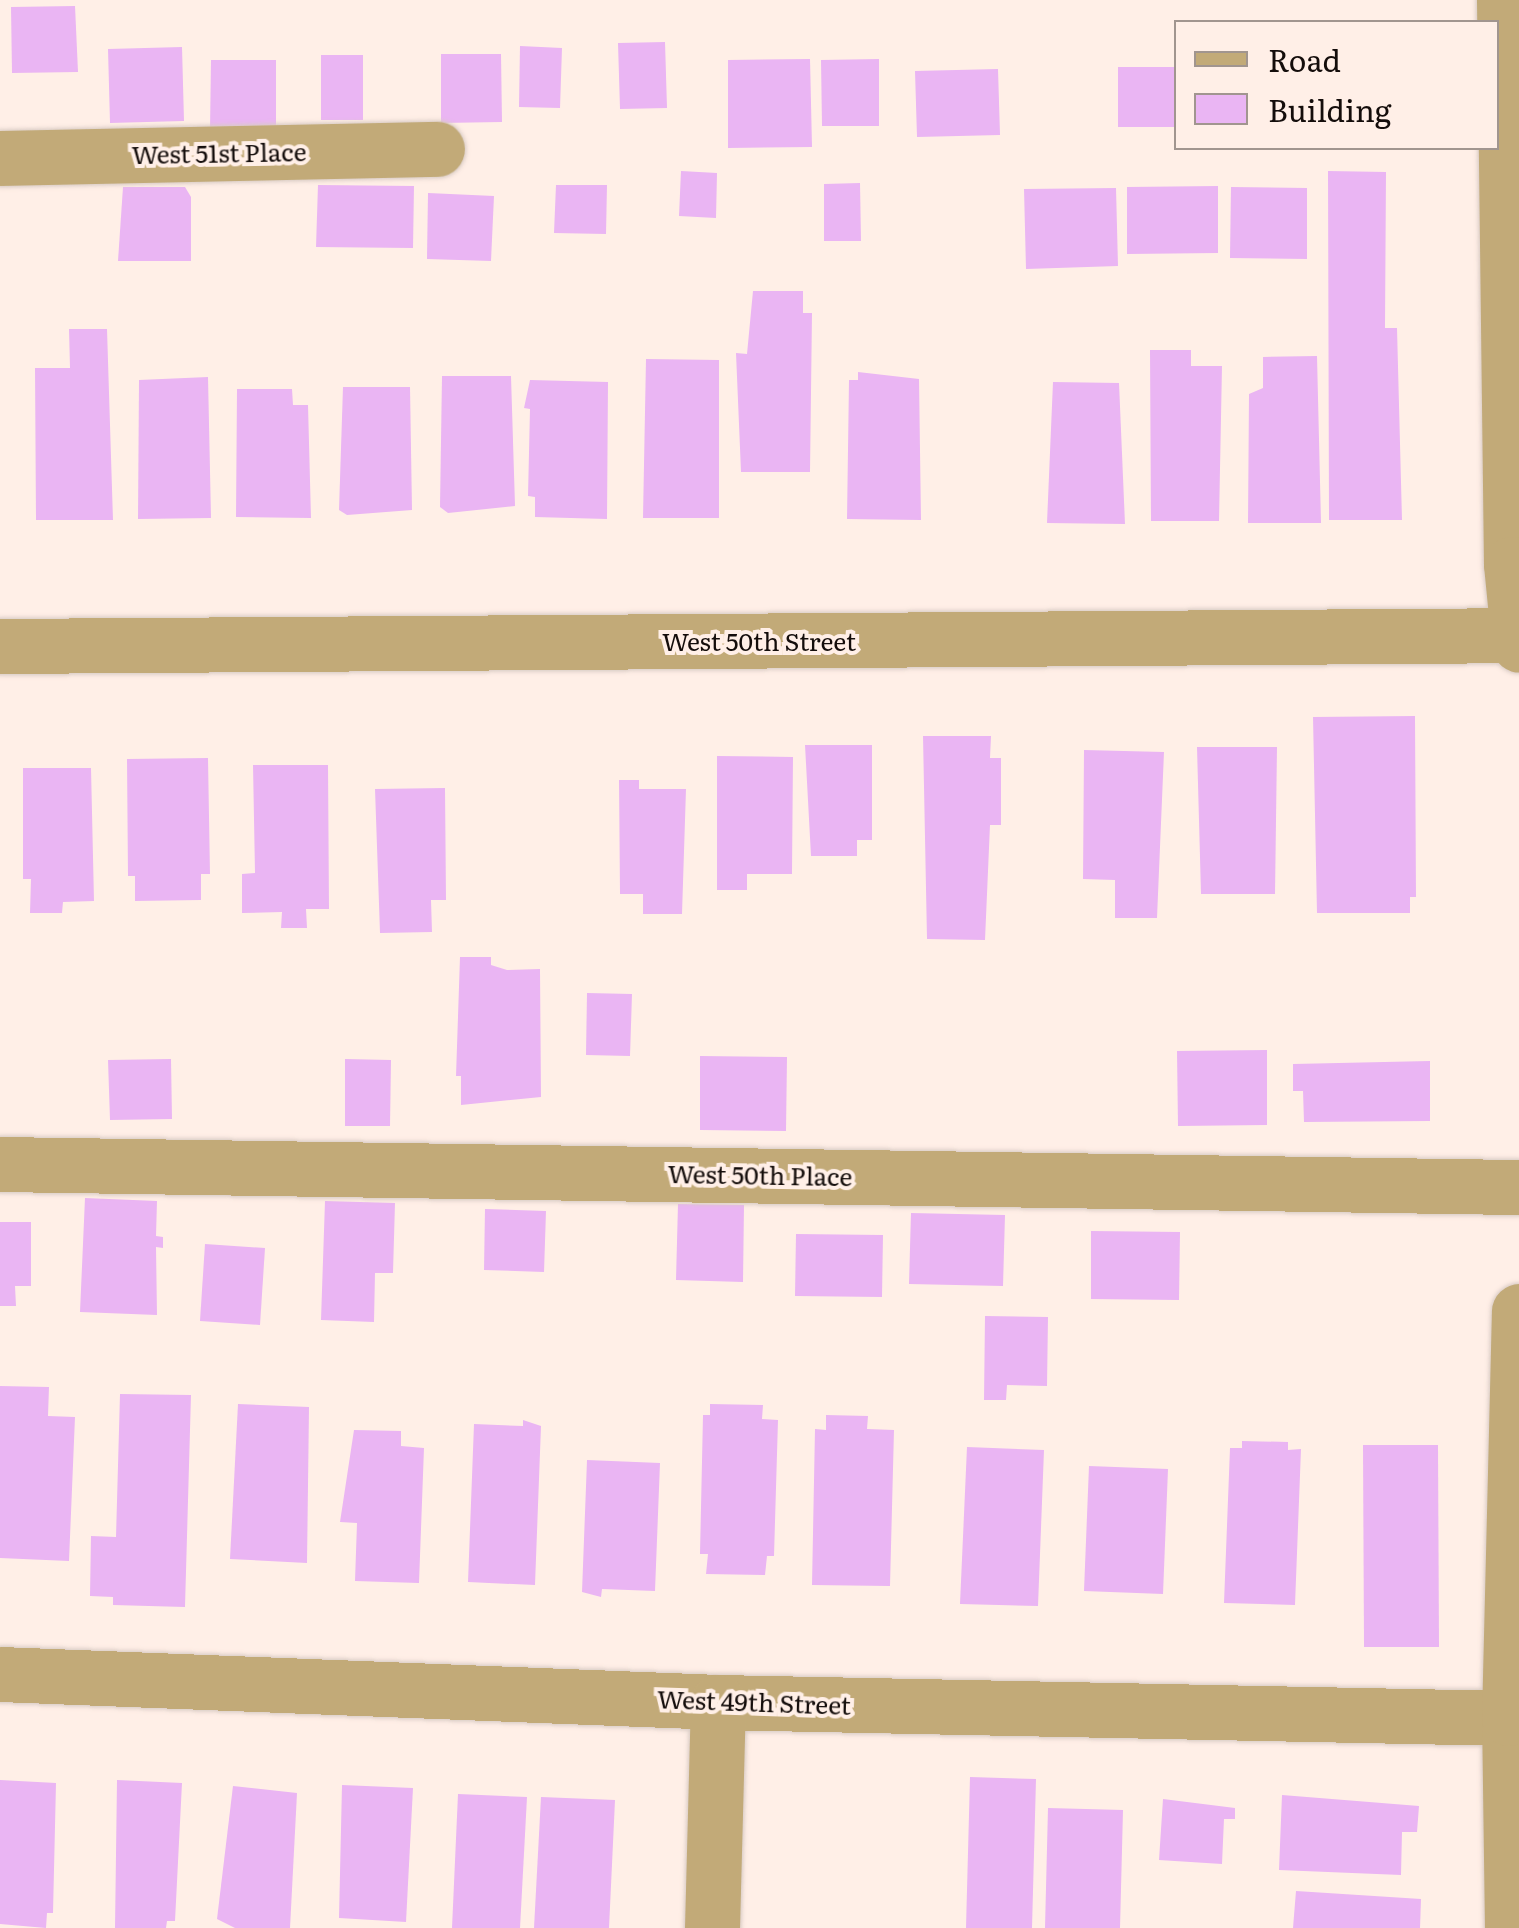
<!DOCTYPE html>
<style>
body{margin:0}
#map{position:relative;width:1519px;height:1928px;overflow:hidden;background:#ffefe7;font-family:Literata,serif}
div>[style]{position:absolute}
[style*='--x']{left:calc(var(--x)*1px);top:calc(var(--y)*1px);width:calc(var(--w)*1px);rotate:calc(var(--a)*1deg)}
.building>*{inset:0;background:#eab5f3}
.roads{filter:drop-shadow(0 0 2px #d9cbc4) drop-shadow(0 0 2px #d9cbc4)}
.minor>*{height:55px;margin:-27.5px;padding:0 27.5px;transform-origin:27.5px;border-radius:27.5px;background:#c2aa78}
span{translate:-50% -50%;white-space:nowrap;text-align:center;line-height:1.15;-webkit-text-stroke:8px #ffefe7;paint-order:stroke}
.street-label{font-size:25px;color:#140d0b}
.legend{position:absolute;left:1174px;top:20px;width:325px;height:130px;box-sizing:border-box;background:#ffefe7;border:2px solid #a1958f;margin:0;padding:12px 18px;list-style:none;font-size:30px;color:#140d0b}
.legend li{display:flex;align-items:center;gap:20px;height:50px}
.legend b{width:50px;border:2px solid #a1958f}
</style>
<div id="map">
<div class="building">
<i style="clip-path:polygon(75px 6px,78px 72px,12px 73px,11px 7px)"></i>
<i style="clip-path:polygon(665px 42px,667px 108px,620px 109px,618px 43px)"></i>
<i style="clip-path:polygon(520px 46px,562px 48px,560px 108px,519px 107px)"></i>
<i style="clip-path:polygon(182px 47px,184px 121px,110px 123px,108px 49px)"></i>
<i style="clip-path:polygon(441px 54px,501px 54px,502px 122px,441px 123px)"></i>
<i style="clip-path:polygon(321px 55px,363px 55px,363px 120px,321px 120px)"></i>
<i style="clip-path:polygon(810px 59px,812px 147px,728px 148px,728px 60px)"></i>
<i style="clip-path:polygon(879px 59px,879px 126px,822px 126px,821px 60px)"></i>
<i style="clip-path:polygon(211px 60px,276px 60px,276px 131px,210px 130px)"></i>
<i style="clip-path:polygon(1118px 67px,1176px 67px,1176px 127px,1118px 127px)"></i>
<i style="clip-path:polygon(998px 69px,1000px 135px,917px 137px,915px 71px)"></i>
<i style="clip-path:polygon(681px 171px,717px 173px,716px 218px,679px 216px)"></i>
<i style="clip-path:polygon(1328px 171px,1386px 172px,1385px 328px,1397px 328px,1402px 520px,1329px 520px)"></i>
<i style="clip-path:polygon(860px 183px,861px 241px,824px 241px,824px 184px)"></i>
<i style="clip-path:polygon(318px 185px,414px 186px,413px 248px,316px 247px)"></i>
<i style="clip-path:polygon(556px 185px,607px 185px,606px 234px,554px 233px)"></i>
<i style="clip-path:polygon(1218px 186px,1218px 253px,1127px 254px,1127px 187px)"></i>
<i style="clip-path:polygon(123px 187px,185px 187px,191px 197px,191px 261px,118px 261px)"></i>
<i style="clip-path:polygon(1231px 187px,1307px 188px,1307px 259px,1230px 258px)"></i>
<i style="clip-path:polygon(1116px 188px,1118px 266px,1026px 269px,1024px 189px)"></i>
<i style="clip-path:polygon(428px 193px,494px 196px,491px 261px,427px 259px)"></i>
<i style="clip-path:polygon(753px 291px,803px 291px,803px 313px,812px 313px,810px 472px,741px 472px,736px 353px,747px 354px)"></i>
<i style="clip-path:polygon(69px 329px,107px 329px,113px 520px,36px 520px,35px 368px,70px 368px)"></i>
<i style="clip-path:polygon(1150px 350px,1191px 350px,1191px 366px,1222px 366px,1219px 521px,1151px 521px)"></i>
<i style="clip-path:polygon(1317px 356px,1321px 523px,1248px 523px,1249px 394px,1263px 388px,1263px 357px)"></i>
<i style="clip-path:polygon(646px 359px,719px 360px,719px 518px,643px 518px)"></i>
<i style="clip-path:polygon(858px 372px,919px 379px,921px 520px,847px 519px,849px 380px,858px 380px)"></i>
<i style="clip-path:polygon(442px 376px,511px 376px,515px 506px,448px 513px,440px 507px)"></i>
<i style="clip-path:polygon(208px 377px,211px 518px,138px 519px,139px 380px)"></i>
<i style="clip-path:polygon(530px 380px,608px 382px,607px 519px,535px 517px,535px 497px,528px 496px,530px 409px,524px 408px)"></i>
<i style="clip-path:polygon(1053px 382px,1119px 383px,1125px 524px,1047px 523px)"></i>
<i style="clip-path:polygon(343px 387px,410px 387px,412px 510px,347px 515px,339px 510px)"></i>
<i style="clip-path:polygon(237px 389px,292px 389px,293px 405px,308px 405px,311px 518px,236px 517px)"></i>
<i style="clip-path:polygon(1415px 716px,1416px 897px,1410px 897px,1410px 913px,1317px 913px,1313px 717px)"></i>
<i style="clip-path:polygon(923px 736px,991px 736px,990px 758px,1001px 758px,1001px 825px,990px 825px,985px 940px,927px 939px)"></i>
<i style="clip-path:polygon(805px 745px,872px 745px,872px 840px,857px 840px,857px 856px,811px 856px)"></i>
<i style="clip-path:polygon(1197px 747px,1277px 747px,1275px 894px,1201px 894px)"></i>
<i style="clip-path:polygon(1084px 750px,1164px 752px,1157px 918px,1115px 918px,1115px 880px,1083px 879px)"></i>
<i style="clip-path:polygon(717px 756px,793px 757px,792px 874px,747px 874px,747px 890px,717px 890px)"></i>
<i style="clip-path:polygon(208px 758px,210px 874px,201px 874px,201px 900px,135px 901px,135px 876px,128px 876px,127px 759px)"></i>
<i style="clip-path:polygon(253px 765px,328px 765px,329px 909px,306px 909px,307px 928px,281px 928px,282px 912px,242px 913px,242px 874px,255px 873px)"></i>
<i style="clip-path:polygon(23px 768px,91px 768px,94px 901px,63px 902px,62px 913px,30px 913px,31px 879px,23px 879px)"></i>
<i style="clip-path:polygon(619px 780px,639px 780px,639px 789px,686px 789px,682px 914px,643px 914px,643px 894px,620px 894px)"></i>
<i style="clip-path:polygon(445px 788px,446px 900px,431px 900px,432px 932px,380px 933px,375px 789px)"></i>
<i style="clip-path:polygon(460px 957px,491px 957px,491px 965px,507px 970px,540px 969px,541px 1097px,461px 1105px,461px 1076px,456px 1076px)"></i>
<i style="clip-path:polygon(587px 993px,632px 994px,630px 1056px,586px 1055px)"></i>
<i style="clip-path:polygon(1267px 1050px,1267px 1125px,1178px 1126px,1177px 1051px)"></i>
<i style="clip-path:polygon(700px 1056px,787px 1057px,786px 1131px,700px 1130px)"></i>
<i style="clip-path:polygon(171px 1059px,172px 1119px,110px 1120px,108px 1060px)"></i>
<i style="clip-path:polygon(345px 1059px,391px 1060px,390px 1126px,345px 1126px)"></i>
<i style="clip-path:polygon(1430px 1061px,1430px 1121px,1304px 1122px,1303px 1091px,1293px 1091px,1293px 1064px)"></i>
<i style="clip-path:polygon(85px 1198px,157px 1201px,156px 1236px,163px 1237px,163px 1248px,156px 1247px,157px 1315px,80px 1312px)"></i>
<i style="clip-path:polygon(325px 1201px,395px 1203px,393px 1273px,375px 1273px,374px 1322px,321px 1320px)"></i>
<i style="clip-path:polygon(678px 1204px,744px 1205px,743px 1282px,676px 1280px)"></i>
<i style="clip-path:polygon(485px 1209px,546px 1211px,544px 1272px,484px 1270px)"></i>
<i style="clip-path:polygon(911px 1213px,1005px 1215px,1003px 1286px,909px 1284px)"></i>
<i style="clip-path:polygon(0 1222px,31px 1222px,31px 1286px,15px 1286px,16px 1306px,0 1306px)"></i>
<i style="clip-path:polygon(1091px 1231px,1180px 1232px,1179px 1300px,1091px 1299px)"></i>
<i style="clip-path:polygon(796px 1234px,883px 1235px,882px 1297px,795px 1296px)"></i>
<i style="clip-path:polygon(205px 1244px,265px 1248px,260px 1325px,200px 1321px)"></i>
<i style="clip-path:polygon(985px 1316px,1048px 1317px,1047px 1386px,1007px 1385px,1006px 1400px,984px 1400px)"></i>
<i style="clip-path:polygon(0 1386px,49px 1387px,48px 1416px,75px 1417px,69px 1561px,0 1558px)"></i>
<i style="clip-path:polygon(120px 1394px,191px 1395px,185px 1607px,113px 1605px,113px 1597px,90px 1596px,91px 1536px,116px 1537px)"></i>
<i style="clip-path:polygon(238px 1404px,309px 1407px,307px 1563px,230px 1559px)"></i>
<i style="clip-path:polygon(710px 1404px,763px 1405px,762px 1419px,778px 1420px,774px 1556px,767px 1556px,765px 1575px,706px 1574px,708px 1554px,700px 1554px,703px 1415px,710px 1415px)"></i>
<i style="clip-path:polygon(826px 1415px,868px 1416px,867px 1429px,894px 1430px,890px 1586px,812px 1585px,815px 1429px,826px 1430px)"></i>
<i style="clip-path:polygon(523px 1420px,541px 1426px,535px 1585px,468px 1582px,474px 1424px,523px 1426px)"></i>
<i style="clip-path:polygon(354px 1430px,401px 1431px,401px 1446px,424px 1448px,419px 1583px,355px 1581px,357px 1523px,340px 1522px)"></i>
<i style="clip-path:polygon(1242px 1441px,1288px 1442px,1288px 1450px,1301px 1449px,1295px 1605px,1224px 1603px,1230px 1448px,1242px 1448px)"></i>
<i style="clip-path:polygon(1363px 1445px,1438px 1445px,1439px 1647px,1364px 1647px)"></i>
<i style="clip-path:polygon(967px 1447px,1044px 1450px,1038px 1606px,960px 1604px)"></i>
<i style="clip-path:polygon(587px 1460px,660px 1463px,655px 1591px,602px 1589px,601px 1597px,582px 1592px)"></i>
<i style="clip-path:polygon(1089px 1466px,1168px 1469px,1163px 1594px,1084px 1591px)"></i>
<i style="clip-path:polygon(970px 1777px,1036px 1779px,1032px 1928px,966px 1928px)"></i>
<i style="clip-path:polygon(0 1780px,56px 1783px,53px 1913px,47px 1913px,46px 1928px,0 1924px)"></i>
<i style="clip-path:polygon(117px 1780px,182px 1783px,175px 1921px,167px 1921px,166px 1928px,115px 1928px)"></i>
<i style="clip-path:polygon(342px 1785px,413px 1788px,406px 1922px,339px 1918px)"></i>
<i style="clip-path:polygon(233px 1786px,297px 1793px,290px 1928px,235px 1928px,217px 1919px)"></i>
<i style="clip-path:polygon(458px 1794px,527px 1797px,520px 1928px,452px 1928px)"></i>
<i style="clip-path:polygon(1282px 1795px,1419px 1806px,1417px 1832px,1402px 1832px,1401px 1875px,1279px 1870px)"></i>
<i style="clip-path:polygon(541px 1797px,615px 1800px,609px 1928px,534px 1928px)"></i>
<i style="clip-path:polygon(1163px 1799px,1235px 1808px,1235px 1819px,1224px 1819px,1222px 1864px,1159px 1860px)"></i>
<i style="clip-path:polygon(1048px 1808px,1123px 1810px,1120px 1928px,1045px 1928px)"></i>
<i style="clip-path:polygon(1296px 1891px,1421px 1899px,1420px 1928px,1293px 1928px)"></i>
</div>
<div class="roads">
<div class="minor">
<i style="--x:1504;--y:0;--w:564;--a:89.29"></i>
<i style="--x:1511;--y:564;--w:81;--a:84.4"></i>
<i style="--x:0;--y:158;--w:437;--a:-1.2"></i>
<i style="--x:0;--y:646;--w:1519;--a:-0.41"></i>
<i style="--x:0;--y:1164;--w:1519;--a:0.87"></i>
<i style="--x:0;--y:1674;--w:719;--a:2.23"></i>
<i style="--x:718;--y:1702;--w:791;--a:1.16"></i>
<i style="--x:712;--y:1928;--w:226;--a:-88.5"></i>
<i style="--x:1512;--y:1928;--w:210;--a:-90.8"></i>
<i style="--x:1509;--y:1718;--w:407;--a:-88.6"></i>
</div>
</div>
<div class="street-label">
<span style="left:219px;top:153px;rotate:-1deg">West 51st Place</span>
<span style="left:759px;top:641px">West 50th Street</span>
<span style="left:760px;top:1175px;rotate:1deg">West 50th Place</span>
<span style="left:754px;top:1702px;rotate:2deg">West 49th Street</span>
</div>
<ul class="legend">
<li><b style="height:12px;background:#c2aa78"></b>Road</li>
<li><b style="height:28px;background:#eab5f3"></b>Building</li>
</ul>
</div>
